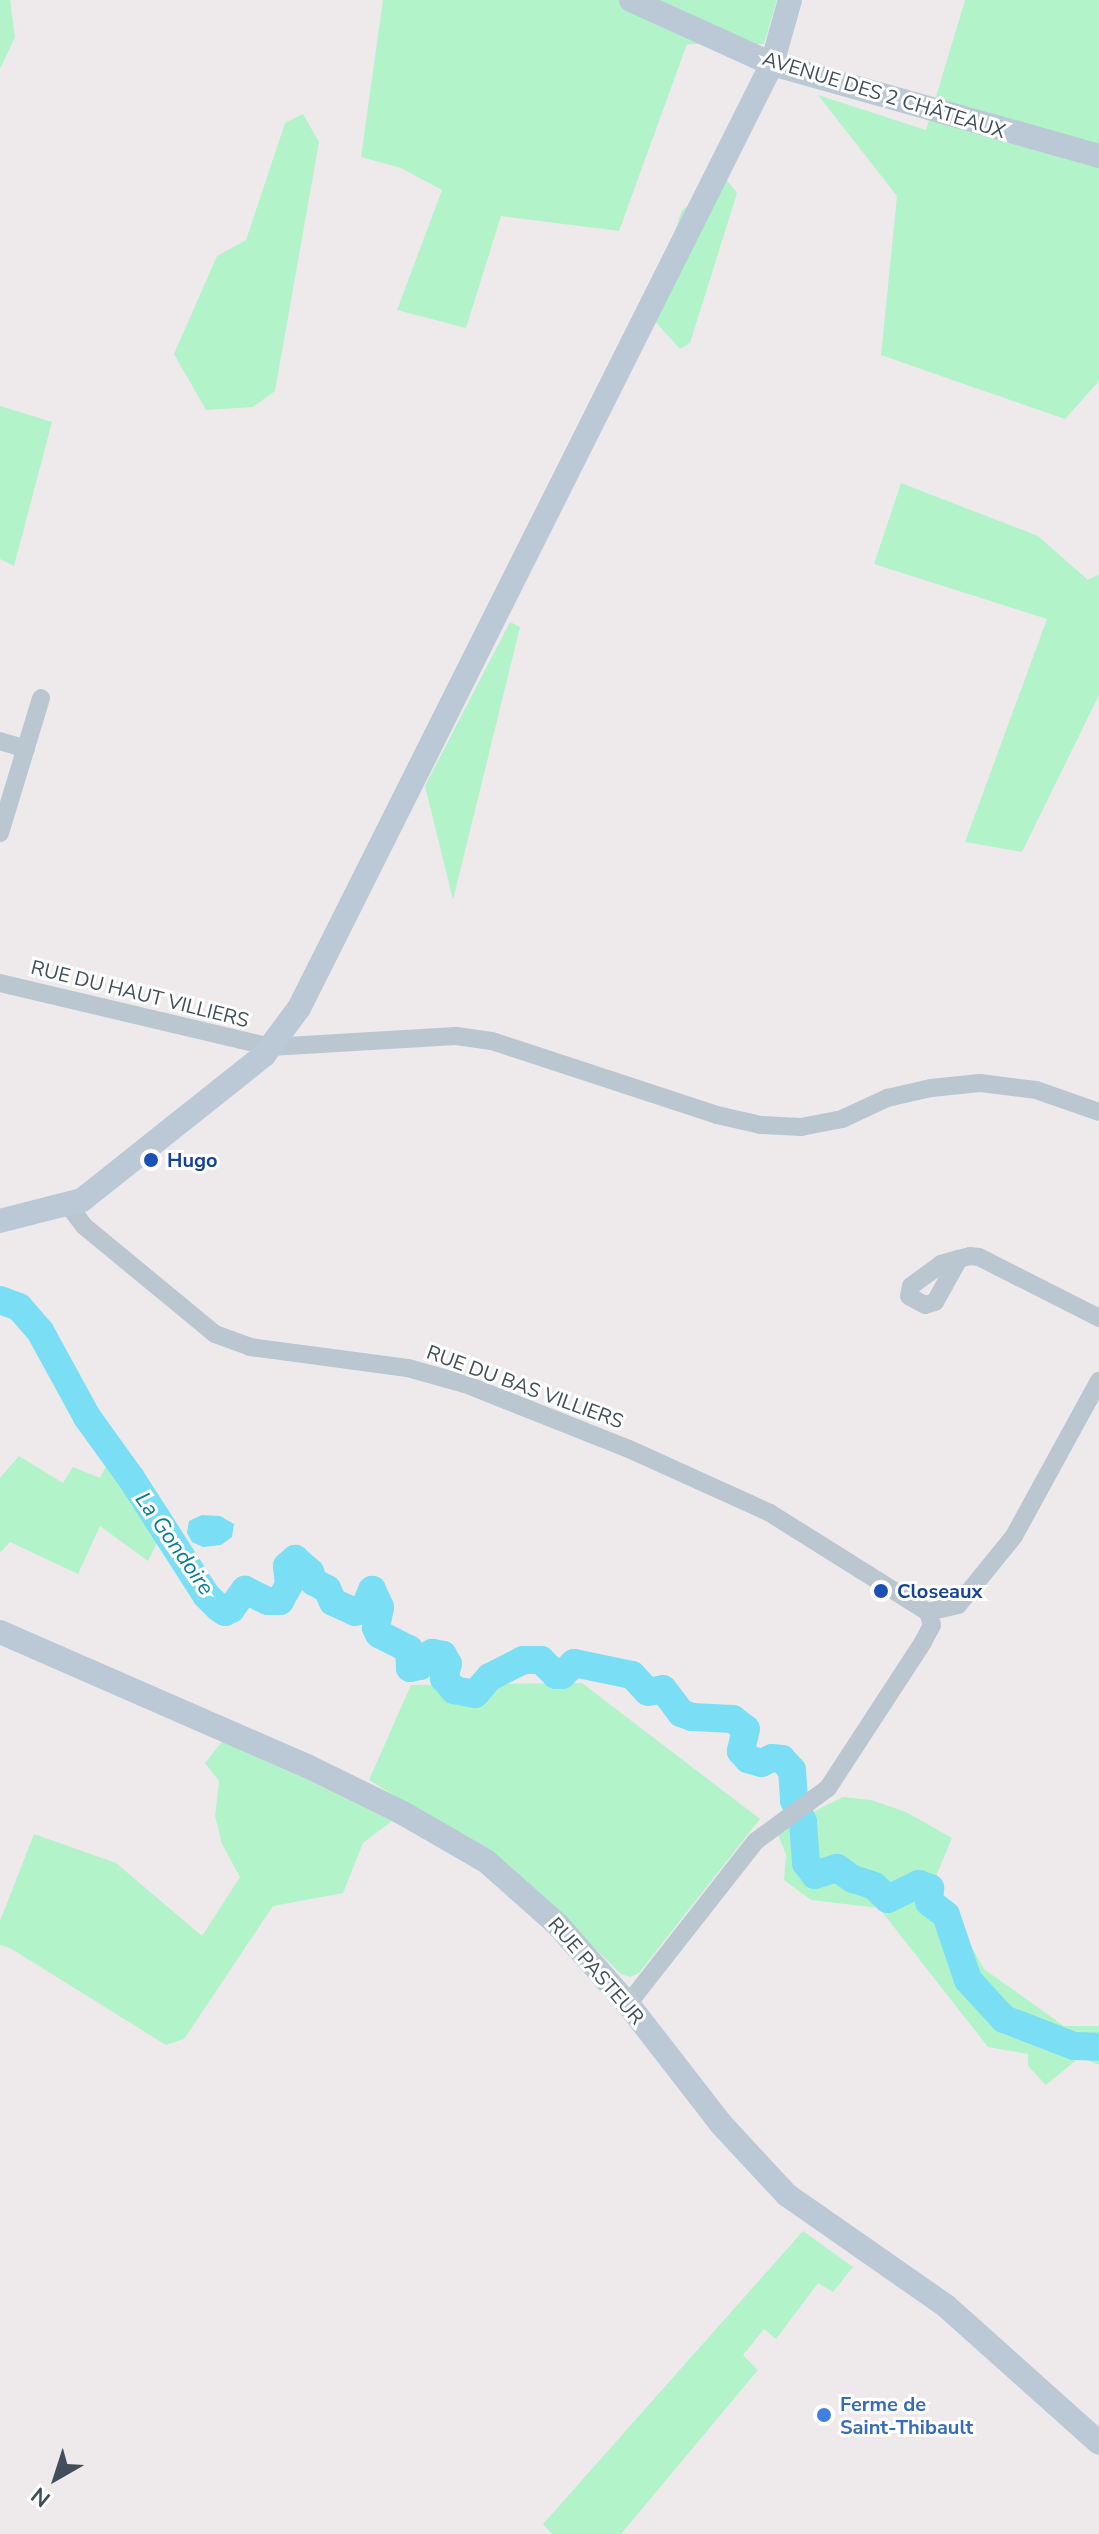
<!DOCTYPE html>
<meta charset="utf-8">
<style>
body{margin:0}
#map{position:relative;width:1099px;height:2534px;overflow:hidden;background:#eeeaeb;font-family:"Nunito Sans",sans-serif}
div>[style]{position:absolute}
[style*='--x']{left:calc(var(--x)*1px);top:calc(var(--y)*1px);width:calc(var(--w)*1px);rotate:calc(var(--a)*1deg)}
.green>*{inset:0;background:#b2f3c9}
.water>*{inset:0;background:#7adff5}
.river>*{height:28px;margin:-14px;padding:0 14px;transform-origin:14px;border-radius:14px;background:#7adff5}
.street>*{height:18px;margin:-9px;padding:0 9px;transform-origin:9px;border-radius:9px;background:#bac6d0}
.secondary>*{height:24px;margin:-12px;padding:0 12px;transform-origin:12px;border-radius:12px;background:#bbc9d7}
.dots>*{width:22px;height:22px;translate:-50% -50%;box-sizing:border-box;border:4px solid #fff;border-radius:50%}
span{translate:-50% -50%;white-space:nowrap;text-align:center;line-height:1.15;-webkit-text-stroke:6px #fff;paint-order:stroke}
.street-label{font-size:20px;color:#424f5a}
.transit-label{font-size:20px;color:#164399;font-weight:700}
.left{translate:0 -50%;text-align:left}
.shop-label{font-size:20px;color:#366cbe;font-weight:700}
.water-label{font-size:22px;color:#037c97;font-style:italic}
.north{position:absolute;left:16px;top:2438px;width:80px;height:80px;-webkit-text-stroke:6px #fff;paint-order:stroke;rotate:219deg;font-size:22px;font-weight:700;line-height:32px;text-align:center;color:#424f5a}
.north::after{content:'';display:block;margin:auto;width:28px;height:36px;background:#424f5a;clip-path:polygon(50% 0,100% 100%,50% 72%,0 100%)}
</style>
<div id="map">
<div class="green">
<i style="clip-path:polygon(0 0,10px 0,15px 37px,0 69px)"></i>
<i style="clip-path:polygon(383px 0,777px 0,764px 44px,687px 44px,619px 231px,501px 216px,466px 328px,397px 310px,442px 190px,401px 168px,361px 157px)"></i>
<i style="clip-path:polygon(965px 0,1099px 0,1099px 381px,1065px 419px,881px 355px,897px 196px,818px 95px,926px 130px)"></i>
<i style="clip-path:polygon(303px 114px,319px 142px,275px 391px,253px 407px,206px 410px,174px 354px,217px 256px,246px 240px,285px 123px)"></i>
<i style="clip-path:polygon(725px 178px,737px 193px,690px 343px,680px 349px,651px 317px,657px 285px,682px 210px)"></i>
<i style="clip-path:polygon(0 406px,52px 422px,14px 566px,0 559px)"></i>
<i style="clip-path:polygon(901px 483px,1038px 536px,1088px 580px,1099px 574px,1099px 695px,1022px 852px,965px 842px,1047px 619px,874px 564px)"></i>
<i style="clip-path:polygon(510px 622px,520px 627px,453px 900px,425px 786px)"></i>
<i style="clip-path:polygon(19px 1456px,63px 1483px,73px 1467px,100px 1478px,111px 1456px,161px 1534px,148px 1561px,100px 1526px,78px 1574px,10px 1542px,0 1553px,0 1478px)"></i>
<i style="clip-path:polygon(582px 1683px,760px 1819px,639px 1973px,630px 1977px,621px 1974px,511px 1867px,369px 1780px,411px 1685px)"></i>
<i style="clip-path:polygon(224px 1739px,392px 1821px,363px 1843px,343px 1893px,273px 1906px,184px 2039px,166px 2045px,10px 1948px,0 1945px,0 1921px,34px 1834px,116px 1863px,202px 1936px,240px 1877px,222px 1844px,215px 1816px,219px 1781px,205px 1763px)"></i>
<i style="clip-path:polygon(843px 1797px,871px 1800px,906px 1812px,952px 1838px,934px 1881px,984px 1969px,1064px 2026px,1099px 2026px,1099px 2065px,1080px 2057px,1046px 2085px,1028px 2066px,1028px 2054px,988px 2047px,879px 1908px,811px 1900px,784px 1880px,786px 1854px,776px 1830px)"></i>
<i style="clip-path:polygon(803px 2231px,853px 2267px,833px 2292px,818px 2283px,776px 2339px,764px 2329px,743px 2355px,758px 2370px,621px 2534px,552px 2534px,543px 2524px)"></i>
</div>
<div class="water">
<i style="clip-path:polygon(202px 1515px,220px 1516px,234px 1524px,232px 1537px,221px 1545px,203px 1547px,192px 1542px,187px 1533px,189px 1521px)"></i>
</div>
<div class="river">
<i style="--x:0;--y:1300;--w:20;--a:20"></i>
<i style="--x:19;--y:1307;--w:32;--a:49"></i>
<i style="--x:40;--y:1331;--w:98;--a:61.3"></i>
<i style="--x:87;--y:1417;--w:75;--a:54.2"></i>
<i style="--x:131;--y:1478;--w:139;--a:57.3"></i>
<i style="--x:206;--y:1595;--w:18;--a:45"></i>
<i style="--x:219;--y:1608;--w:7;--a:34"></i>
<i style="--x:225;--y:1612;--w:7;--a:-27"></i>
<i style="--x:231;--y:1609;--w:24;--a:-54"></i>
<i style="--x:245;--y:1590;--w:25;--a:26"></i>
<i style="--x:268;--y:1601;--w:12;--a:0"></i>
<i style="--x:280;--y:1601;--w:18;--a:-61"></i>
<i style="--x:289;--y:1585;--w:19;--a:-96"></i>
<i style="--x:287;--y:1566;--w:11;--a:-41"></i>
<i style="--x:295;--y:1559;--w:20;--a:41"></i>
<i style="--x:310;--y:1572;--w:11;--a:68"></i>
<i style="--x:314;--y:1582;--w:15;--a:28"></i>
<i style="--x:327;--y:1589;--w:14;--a:65"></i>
<i style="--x:333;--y:1602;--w:24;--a:24"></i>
<i style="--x:355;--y:1612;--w:9;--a:-18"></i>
<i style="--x:364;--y:1609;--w:21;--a:-67"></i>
<i style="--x:372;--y:1590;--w:19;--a:65"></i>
<i style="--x:380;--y:1607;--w:21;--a:101"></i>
<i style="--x:376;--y:1628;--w:7;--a:63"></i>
<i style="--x:379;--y:1634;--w:34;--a:27"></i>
<i style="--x:409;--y:1649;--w:19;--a:87"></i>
<i style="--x:410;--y:1668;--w:10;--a:-11"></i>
<i style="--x:420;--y:1666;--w:18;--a:-47"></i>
<i style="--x:432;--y:1653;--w:11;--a:10"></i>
<i style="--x:443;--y:1655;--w:10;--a:61"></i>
<i style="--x:448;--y:1664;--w:15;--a:106"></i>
<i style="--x:444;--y:1678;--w:16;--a:50"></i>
<i style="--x:454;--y:1690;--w:21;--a:11"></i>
<i style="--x:475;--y:1694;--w:23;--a:-49"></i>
<i style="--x:490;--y:1677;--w:37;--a:-27"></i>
<i style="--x:523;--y:1660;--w:18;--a:0"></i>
<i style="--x:541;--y:1660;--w:21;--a:45"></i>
<i style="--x:556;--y:1675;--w:6;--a:0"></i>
<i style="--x:562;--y:1675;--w:17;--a:-45"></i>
<i style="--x:574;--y:1663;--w:59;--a:11.7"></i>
<i style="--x:632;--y:1675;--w:23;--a:47"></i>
<i style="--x:648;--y:1692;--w:15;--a:-11"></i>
<i style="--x:663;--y:1689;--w:30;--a:53"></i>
<i style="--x:681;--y:1713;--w:12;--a:20"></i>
<i style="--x:692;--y:1717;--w:41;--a:2.8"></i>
<i style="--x:733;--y:1719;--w:16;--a:38"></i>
<i style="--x:746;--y:1729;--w:23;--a:103"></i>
<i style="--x:741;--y:1751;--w:11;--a:49"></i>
<i style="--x:748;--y:1759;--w:14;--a:17"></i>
<i style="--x:761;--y:1763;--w:12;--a:-24"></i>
<i style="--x:772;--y:1758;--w:10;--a:6"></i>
<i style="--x:782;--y:1759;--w:15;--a:48"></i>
<i style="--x:792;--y:1770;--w:30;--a:86"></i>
<i style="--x:794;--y:1800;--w:24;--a:68"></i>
<i style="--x:803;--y:1822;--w:41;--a:85.8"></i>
<i style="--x:806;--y:1863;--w:15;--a:53"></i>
<i style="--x:815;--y:1875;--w:23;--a:-18"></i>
<i style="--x:837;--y:1868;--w:19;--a:35"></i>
<i style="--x:853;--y:1879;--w:22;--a:18"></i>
<i style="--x:874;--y:1886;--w:19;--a:43"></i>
<i style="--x:888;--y:1899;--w:34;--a:-26"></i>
<i style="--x:919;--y:1884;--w:12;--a:20"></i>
<i style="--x:930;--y:1888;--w:14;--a:94"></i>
<i style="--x:929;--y:1902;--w:21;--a:37"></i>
<i style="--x:946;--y:1915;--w:69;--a:71.3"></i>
<i style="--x:968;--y:1980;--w:53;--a:47.3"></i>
<i style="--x:1004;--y:2019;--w:75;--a:21.1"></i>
<i style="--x:1074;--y:2046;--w:25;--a:2"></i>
</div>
<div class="street">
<i style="--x:0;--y:741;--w:27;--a:17"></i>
<i style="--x:0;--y:833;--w:141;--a:-73.1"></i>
<i style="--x:0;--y:983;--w:277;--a:13.3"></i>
<i style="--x:270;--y:1047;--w:186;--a:-3.4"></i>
<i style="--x:456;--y:1036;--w:36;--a:8"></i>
<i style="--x:492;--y:1041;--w:237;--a:18.2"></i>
<i style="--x:717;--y:1115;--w:45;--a:12.8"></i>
<i style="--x:761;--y:1125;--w:40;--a:2.9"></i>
<i style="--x:801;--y:1127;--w:42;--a:-11"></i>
<i style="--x:842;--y:1119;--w:50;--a:-25"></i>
<i style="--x:887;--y:1098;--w:45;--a:-12.8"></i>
<i style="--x:931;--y:1088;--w:49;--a:-5.8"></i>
<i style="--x:980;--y:1083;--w:56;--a:7.1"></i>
<i style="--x:1036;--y:1090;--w:67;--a:19.2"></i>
<i style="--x:69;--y:1206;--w:25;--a:53"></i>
<i style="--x:84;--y:1226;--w:170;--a:39.5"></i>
<i style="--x:215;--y:1334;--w:37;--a:20"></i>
<i style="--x:250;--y:1347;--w:159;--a:7.6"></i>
<i style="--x:408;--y:1368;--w:59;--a:15.7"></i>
<i style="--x:465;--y:1384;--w:176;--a:21.6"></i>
<i style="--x:629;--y:1449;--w:155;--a:24.4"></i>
<i style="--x:770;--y:1513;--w:186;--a:32.1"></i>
<i style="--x:959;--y:1259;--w:49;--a:119.2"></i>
<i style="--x:935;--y:1302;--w:10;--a:163"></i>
<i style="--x:925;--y:1305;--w:18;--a:-151"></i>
<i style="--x:909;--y:1296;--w:10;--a:-79"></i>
<i style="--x:911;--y:1286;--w:37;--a:-36"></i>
<i style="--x:941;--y:1264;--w:19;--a:-16"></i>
<i style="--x:959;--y:1259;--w:11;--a:-15"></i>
<i style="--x:970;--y:1256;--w:9;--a:6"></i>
<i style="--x:979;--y:1257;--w:135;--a:26.9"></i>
<i style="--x:928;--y:1612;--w:31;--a:-13"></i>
<i style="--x:958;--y:1605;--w:89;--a:-50.9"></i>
<i style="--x:1014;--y:1536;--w:177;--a:-61.3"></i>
<i style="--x:628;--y:2004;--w:207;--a:-51.9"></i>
<i style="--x:756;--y:1841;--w:89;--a:-36.4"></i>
<i style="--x:828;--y:1788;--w:174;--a:-56.9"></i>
<i style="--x:923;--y:1642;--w:19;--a:-62"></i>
<i style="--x:932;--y:1625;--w:14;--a:-107"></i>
</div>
<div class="secondary">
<i style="--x:631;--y:0;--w:155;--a:24.4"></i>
<i style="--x:772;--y:64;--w:340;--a:15.7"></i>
<i style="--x:0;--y:1221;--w:85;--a:-14.4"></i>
<i style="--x:82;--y:1200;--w:233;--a:-38.5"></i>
<i style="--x:264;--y:1055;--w:59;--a:-53.3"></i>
<i style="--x:299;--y:1008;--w:1056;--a:-63.39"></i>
<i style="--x:772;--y:64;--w:66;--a:-74.3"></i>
<i style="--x:0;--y:1632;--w:335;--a:23.6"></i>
<i style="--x:307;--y:1766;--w:105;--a:26.1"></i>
<i style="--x:401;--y:1812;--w:98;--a:30"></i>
<i style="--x:486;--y:1861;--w:96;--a:41.6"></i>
<i style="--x:558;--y:1925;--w:106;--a:48.5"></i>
<i style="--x:628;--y:2004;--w:152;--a:52.2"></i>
<i style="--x:721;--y:2124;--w:97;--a:47.1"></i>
<i style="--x:787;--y:2195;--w:194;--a:34.9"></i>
<i style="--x:946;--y:2306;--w:205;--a:41.8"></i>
</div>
<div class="dots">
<i style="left:151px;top:1160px;background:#1a4fb4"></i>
<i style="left:881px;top:1591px;background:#1a4fb4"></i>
<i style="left:824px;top:2415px;background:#3f7fe0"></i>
</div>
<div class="street-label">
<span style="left:884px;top:95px;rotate:17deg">AVENUE DES 2 CHÂTEAUX</span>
<span style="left:140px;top:994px;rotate:14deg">RUE DU HAUT VILLIERS</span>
<span style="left:525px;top:1387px;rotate:20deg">RUE DU BAS VILLIERS</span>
<span style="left:596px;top:1971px;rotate:49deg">RUE PASTEUR</span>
</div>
<div class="transit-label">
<span class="left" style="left:167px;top:1160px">Hugo</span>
<span class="left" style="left:897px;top:1591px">Closeaux</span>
</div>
<div class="shop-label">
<span class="left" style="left:840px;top:2416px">Ferme de<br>Saint-Thibault</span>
</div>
<div class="water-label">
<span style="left:174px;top:1544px;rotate:55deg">La Gondoire</span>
</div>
<div class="north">N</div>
</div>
